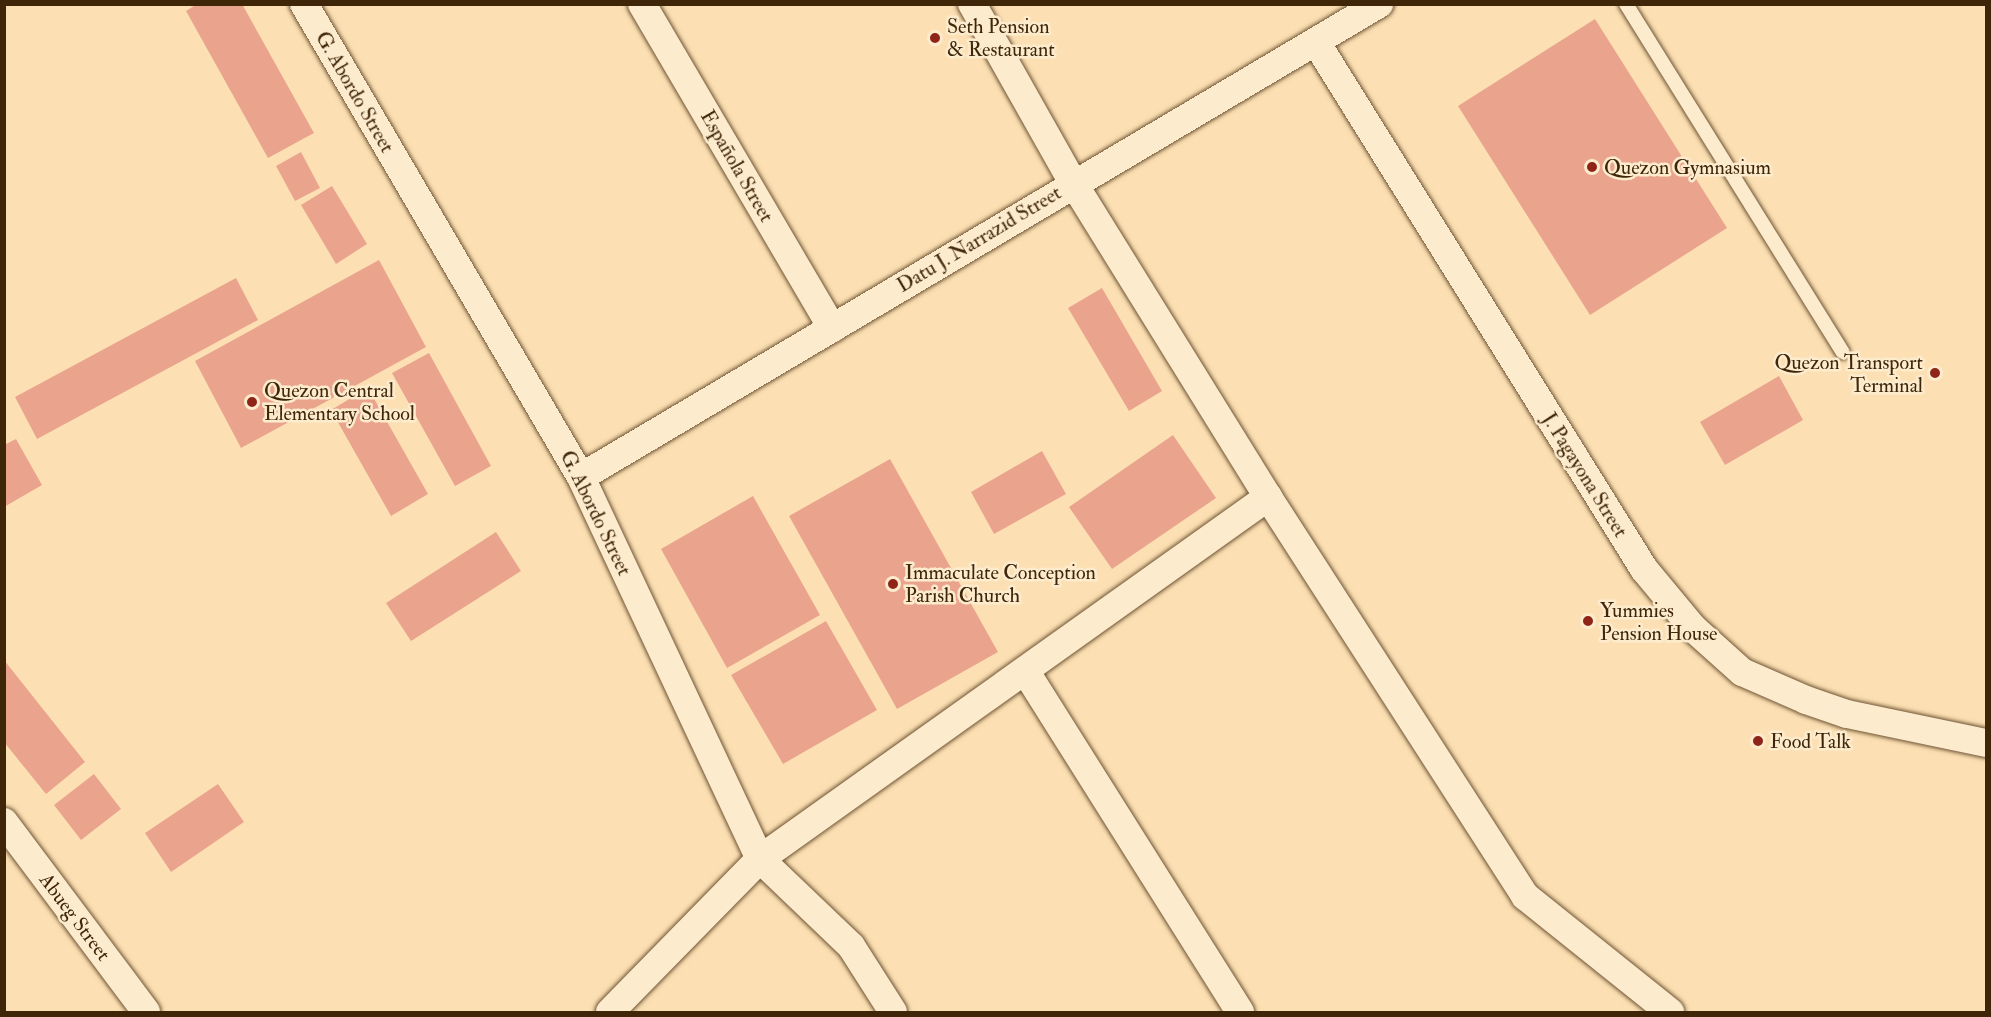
<!DOCTYPE html>
<meta charset="utf-8">
<style>
body{margin:0}
#map{position:relative;width:1991px;height:1017px;overflow:hidden;background:#fce0b3;font-family:"IM FELL Double Pica",serif}
div>[style]{position:absolute}
[style*='--x']{left:calc(var(--x)*1px);top:calc(var(--y)*1px);width:calc(var(--w)*1px);rotate:calc(var(--a)*1deg)}
.building>*{inset:0;background:#eaa48d}
.roads{filter:drop-shadow(0 0 2px #6f5434) drop-shadow(0 0 2px #6f5434)}
.service>*{height:14px;margin:-7px;padding:0 7px;transform-origin:7px;border-radius:7px;background:#fdebce}
.minor>*{height:28px;margin:-14px;padding:0 14px;transform-origin:14px;border-radius:14px;background:#fdebce}
.dots>*{width:16px;height:16px;translate:-50% -50%;box-sizing:border-box;border:3px solid #fdebce;border-radius:50%}
span{translate:-50% -50%;white-space:nowrap;text-align:center;line-height:1.15;-webkit-text-stroke:5px #fdebce;paint-order:stroke}
.poi-label{font-size:20px;color:#402609}
.left{translate:0 -50%;text-align:left}
.right{translate:-100% -50%;text-align:right}
.street-label{font-size:20px;color:#402609}
.frame{position:absolute;inset:0;border:6px solid #402609;pointer-events:none}
</style>
<div id="map">
<div class="building">
<i style="clip-path:polygon(197px 4px,242px 4px,314px 133px,268px 158px,186px 11px)"></i>
<i style="clip-path:polygon(1595px 19px,1727px 228px,1590px 315px,1458px 106px)"></i>
<i style="clip-path:polygon(301px 152px,320px 188px,295px 201px,276px 166px)"></i>
<i style="clip-path:polygon(332px 186px,367px 244px,336px 264px,301px 205px)"></i>
<i style="clip-path:polygon(379px 260px,426px 347px,241px 448px,195px 361px)"></i>
<i style="clip-path:polygon(236px 278px,258px 320px,37px 439px,15px 397px)"></i>
<i style="clip-path:polygon(1102px 288px,1162px 391px,1129px 411px,1068px 308px)"></i>
<i style="clip-path:polygon(429px 353px,491px 466px,455px 486px,392px 373px)"></i>
<i style="clip-path:polygon(1779px 376px,1803px 420px,1725px 465px,1700px 422px)"></i>
<i style="clip-path:polygon(368px 388px,428px 494px,391px 516px,331px 410px)"></i>
<i style="clip-path:polygon(1173px 435px,1216px 498px,1112px 569px,1069px 507px)"></i>
<i style="clip-path:polygon(16px 439px,42px 485px,4px 507px,4px 445px)"></i>
<i style="clip-path:polygon(1042px 451px,1066px 494px,994px 534px,971px 492px)"></i>
<i style="clip-path:polygon(890px 459px,998px 652px,897px 709px,789px 516px)"></i>
<i style="clip-path:polygon(753px 496px,820px 615px,727px 668px,661px 549px)"></i>
<i style="clip-path:polygon(496px 532px,521px 571px,411px 641px,386px 603px)"></i>
<i style="clip-path:polygon(826px 621px,877px 710px,783px 764px,731px 675px)"></i>
<i style="clip-path:polygon(4px 660px,85px 762px,46px 794px,4px 742px)"></i>
<i style="clip-path:polygon(94px 774px,121px 809px,81px 840px,54px 805px)"></i>
<i style="clip-path:polygon(218px 784px,244px 822px,171px 872px,145px 833px)"></i>
</div>
<div class="roads">
<div class="service">
<i style="--x:1626;--y:4;--w:410;--a:58.1"></i>
</div>
<div class="minor">
<i style="--x:304;--y:4;--w:548;--a:59.65"></i>
<i style="--x:581;--y:477;--w:422;--a:64.9"></i>
<i style="--x:760;--y:859;--w:126;--a:43.7"></i>
<i style="--x:851;--y:946;--w:78;--a:57.5"></i>
<i style="--x:642;--y:4;--w:376;--a:59.6"></i>
<i style="--x:1316;--y:42;--w:621;--a:58.1"></i>
<i style="--x:1644;--y:569;--w:77;--a:50.3"></i>
<i style="--x:1693;--y:628;--w:66;--a:41.9"></i>
<i style="--x:1742;--y:672;--w:70;--a:23.6"></i>
<i style="--x:1806;--y:700;--w:43;--a:18.9"></i>
<i style="--x:1847;--y:714;--w:142;--a:11.8"></i>
<i style="--x:581;--y:477;--w:928;--a:-30.66"></i>
<i style="--x:1268;--y:497;--w:475;--a:57.2"></i>
<i style="--x:1525;--y:896;--w:186;--a:38.7"></i>
<i style="--x:1026;--y:672;--w:402;--a:57.8"></i>
<i style="--x:4;--y:822;--w:237;--a:53.2"></i>
<i style="--x:610;--y:1012;--w:214;--a:-45.6"></i>
<i style="--x:760;--y:859;--w:624;--a:-35.47"></i>
<i style="--x:1268;--y:497;--w:370;--a:-121.8"></i>
<i style="--x:1073;--y:183;--w:206;--a:-119.4"></i>
</div>
</div>
<div class="dots">
<i style="left:935px;top:38px;background:#8f2418"></i>
<i style="left:1592px;top:167px;background:#8f2418"></i>
<i style="left:1935px;top:373px;background:#8f2418"></i>
<i style="left:252px;top:402px;background:#8f2418"></i>
<i style="left:893px;top:584px;background:#8f2418"></i>
<i style="left:1588px;top:621px;background:#8f2418"></i>
<i style="left:1758px;top:741px;background:#8f2418"></i>
</div>
<div class="poi-label">
<span class="left" style="left:947px;top:38px">Seth Pension<br>&amp; Restaurant</span>
<span class="left" style="left:1604px;top:167px">Quezon Gymnasium</span>
<span class="right" style="left:1923px;top:374px">Quezon Transport<br>Terminal</span>
<span class="left" style="left:264px;top:402px">Quezon Central<br>Elementary School</span>
<span class="left" style="left:905px;top:584px">Immaculate Conception<br>Parish Church</span>
<span class="left" style="left:1600px;top:622px">Yummies<br>Pension House</span>
<span class="left" style="left:1770px;top:741px">Food Talk</span>
</div>
<div class="street-label">
<span style="left:355px;top:92px;rotate:60deg">G. Abordo Street</span>
<span style="left:737px;top:166px;rotate:60deg">Española Street</span>
<span style="left:979px;top:239px;rotate:-31deg">Datu J. Narrazid Street</span>
<span style="left:1585px;top:475px;rotate:58deg">J. Pagayona Street</span>
<span style="left:596px;top:513px;rotate:64deg">G. Abordo Street</span>
<span style="left:75px;top:917px;rotate:53deg">Abueg Street</span>
</div>
<div class="frame"></div>
</div>
